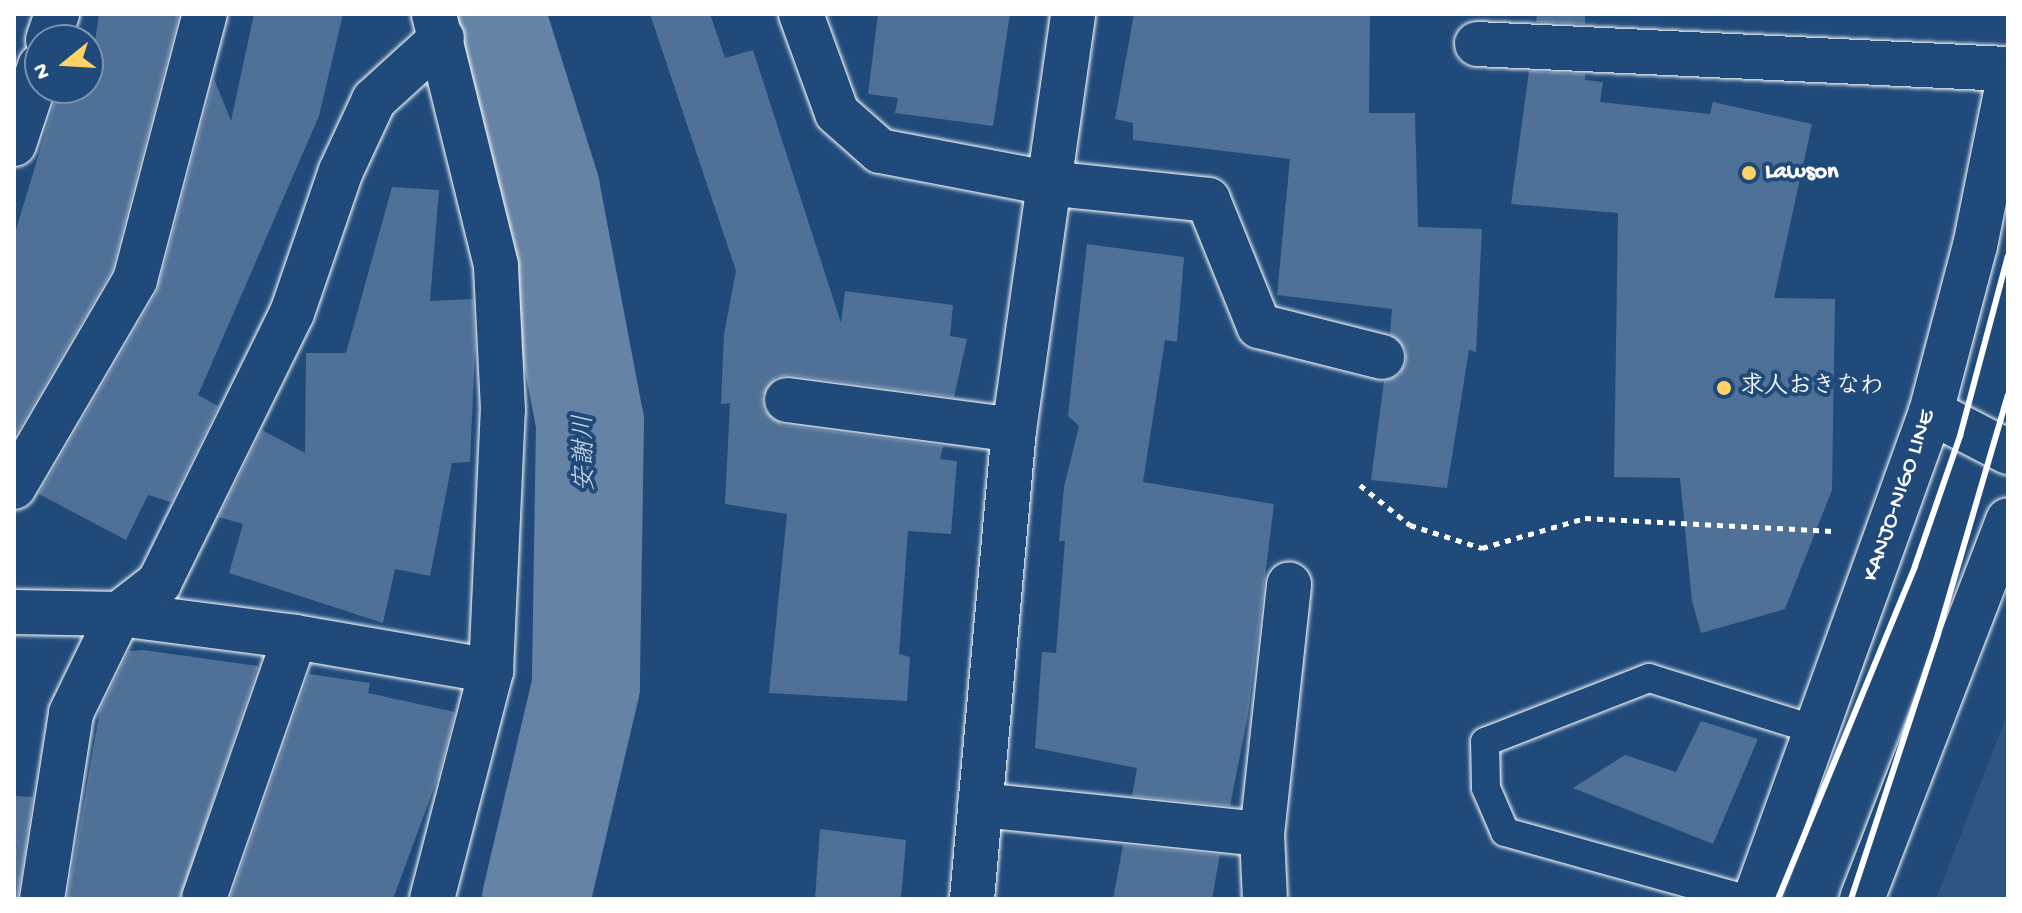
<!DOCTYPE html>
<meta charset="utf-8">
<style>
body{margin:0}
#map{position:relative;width:2022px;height:913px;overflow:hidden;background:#1f4a7a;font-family:"Gochi Hand","Klee One",sans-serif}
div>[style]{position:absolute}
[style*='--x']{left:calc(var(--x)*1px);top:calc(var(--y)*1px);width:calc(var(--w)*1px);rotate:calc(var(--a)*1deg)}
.built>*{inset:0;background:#2e5683}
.river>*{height:108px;margin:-54px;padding:0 54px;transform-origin:54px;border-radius:54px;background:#6583a4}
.building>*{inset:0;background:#507197}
.path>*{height:5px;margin-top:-2.5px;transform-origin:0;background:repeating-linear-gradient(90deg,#fff 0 6px,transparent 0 12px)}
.roads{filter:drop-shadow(0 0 2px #fff) drop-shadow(0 0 2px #fff)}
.lane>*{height:28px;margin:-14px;padding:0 14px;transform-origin:14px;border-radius:14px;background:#1f4a7a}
.street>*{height:44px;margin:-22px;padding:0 22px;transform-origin:22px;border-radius:22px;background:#1f4a7a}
.secondary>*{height:44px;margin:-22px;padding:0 22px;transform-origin:22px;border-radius:22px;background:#1f4a7a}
.primary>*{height:44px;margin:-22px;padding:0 22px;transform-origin:22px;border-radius:22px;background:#1f4a7a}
.rail>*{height:6px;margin:-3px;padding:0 3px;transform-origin:3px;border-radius:3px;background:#fff}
.dots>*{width:22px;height:22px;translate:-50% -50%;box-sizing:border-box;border:4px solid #1f4a7a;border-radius:50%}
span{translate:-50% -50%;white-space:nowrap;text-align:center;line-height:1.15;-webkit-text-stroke:8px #1f4a7a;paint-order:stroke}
.poi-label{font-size:24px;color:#fff;font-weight:700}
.left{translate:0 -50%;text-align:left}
.street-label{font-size:24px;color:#fff}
.water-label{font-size:26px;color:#d8e0e8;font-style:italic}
.frame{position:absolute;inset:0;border:16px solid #fff;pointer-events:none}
.north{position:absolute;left:24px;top:24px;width:80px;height:80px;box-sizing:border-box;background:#1f4a7a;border:2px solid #7992af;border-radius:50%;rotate:252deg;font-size:22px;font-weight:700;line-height:32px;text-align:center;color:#fff}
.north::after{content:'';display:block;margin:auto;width:28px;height:36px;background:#ffd166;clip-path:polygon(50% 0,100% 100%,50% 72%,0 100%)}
</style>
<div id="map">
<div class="built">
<i style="clip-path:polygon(2008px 712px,2008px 899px,1936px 899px)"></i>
</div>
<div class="river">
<i style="--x:491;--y:14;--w:184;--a:72.6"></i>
<i style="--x:546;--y:190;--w:236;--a:79.3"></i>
<i style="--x:590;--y:422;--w:264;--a:90.9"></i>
<i style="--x:586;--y:686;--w:219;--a:103.2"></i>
</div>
<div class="building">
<i style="clip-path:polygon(99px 14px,179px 14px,112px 270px,14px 437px,14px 236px,59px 88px,88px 88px)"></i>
<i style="clip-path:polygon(254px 14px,343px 14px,319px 116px,198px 395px,218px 406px,171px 502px,148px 495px,126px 540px,39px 494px,157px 292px,214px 79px,231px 121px)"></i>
<i style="clip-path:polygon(650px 14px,710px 14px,725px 58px,753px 50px,841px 323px,845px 291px,953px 305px,950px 336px,967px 339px,954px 397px,790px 375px,777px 377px,762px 396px,764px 410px,783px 425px,943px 446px,940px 459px,957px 461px,951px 534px,908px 531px,899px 654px,910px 657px,907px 701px,769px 693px,787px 514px,725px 504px,730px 403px,721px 404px,724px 334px,736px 271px)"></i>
<i style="clip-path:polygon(878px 14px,1010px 14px,993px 126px,895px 113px,898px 98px,868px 94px)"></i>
<i style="clip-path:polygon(1134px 14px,1370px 14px,1369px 113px,1415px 113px,1418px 227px,1482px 229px,1476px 352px,1469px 350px,1447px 488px,1371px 480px,1384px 381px,1399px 375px,1406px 362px,1406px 349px,1390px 334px,1392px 309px,1277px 295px,1290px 159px,1133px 140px,1133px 123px,1115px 119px)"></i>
<i style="clip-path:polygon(1537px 14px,1585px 14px,1585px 24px,1536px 22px)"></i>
<i style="clip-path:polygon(1529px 71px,1585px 74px,1585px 80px,1603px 82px,1600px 102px,1710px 114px,1713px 102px,1812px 124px,1774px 298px,1835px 299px,1832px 490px,1785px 609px,1701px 633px,1692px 601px,1680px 478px,1614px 477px,1618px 213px,1511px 204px)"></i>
<i style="clip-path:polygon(392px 187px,439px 190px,430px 301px,473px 299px,475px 349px,470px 462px,452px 463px,430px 576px,395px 569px,383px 623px,229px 573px,243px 524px,219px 517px,262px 430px,305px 453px,306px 353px,346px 353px)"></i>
<i style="clip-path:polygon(1087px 244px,1184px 257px,1177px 342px,1165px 340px,1143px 482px,1274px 504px,1248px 715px,1230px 806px,1132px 796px,1137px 768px,1035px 748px,1042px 652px,1056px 653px,1065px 541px,1059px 541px,1064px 487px,1079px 426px,1068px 416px)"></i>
<i style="clip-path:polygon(143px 650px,258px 666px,180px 899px,67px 899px,100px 710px,129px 651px)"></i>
<i style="clip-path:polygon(309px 674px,370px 683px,368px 693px,455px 712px,439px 774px,393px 899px,230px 899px)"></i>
<i style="clip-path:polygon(1701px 721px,1758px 739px,1713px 844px,1573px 788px,1625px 755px,1676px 772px)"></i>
<i style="clip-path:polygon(14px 796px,33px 797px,18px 899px,14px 899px)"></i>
<i style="clip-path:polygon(820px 829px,906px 840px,901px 899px,815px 899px)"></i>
<i style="clip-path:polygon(1123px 845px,1220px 855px,1212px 899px,1113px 899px)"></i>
</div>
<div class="path">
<i style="--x:1360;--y:485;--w:64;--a:38.7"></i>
<i style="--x:1410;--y:525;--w:76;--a:17.7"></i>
<i style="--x:1482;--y:548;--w:107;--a:-16.2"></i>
<i style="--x:1585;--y:518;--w:248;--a:3"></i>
</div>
<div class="roads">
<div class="lane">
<i style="--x:1745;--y:899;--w:249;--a:-164.4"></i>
<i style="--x:1505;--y:832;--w:48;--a:-113.4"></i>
<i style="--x:1486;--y:788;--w:46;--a:-91.2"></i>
<i style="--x:1485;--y:742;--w:176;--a:-21.3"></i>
<i style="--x:1649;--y:678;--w:175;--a:17.3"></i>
</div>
<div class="street">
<i style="--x:801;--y:14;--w:105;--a:70"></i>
<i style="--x:837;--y:113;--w:57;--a:41.5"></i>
<i style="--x:880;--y:151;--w:170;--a:10.8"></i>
<i style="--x:1047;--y:183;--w:162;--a:6"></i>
<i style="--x:1208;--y:200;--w:136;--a:68"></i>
<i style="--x:1259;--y:326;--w:127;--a:14.1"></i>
<i style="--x:48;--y:40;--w:28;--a:-71"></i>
<i style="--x:1477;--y:44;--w:532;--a:2.7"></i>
<i style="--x:14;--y:144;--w:82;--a:-71.6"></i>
<i style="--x:787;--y:400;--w:229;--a:7.5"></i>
<i style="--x:14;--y:487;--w:240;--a:-59.7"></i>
<i style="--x:135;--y:280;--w:275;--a:-75.3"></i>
<i style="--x:14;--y:612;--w:105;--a:1.1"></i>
<i style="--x:119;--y:614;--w:177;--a:7.4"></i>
<i style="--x:295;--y:637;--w:277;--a:109.2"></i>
<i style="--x:295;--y:637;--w:199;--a:9.8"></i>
<i style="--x:980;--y:805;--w:283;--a:5.9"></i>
<i style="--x:1262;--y:834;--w:65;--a:87.4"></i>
<i style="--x:1262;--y:834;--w:251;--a:-83.8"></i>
<i style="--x:42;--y:899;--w:188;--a:-81.1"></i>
<i style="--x:71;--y:713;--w:110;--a:-64.1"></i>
<i style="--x:119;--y:614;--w:51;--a:-37.8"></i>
<i style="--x:159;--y:583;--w:301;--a:-63.8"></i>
<i style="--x:292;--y:313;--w:150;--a:-71"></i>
<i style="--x:341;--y:171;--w:78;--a:-65.1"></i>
<i style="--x:374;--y:100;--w:92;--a:-42.4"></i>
<i style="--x:432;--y:899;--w:236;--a:-75.5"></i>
<i style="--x:491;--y:671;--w:261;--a:-87.4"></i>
<i style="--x:503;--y:410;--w:145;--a:-92.8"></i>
<i style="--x:496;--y:265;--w:259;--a:-103.9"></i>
<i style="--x:972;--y:899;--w:471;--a:-84.9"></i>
<i style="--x:1014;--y:430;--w:420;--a:-81.9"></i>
</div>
<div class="secondary">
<i style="--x:1931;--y:412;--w:87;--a:27.5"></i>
</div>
<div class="primary">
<i style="--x:1755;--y:899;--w:518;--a:-70.13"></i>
<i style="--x:1931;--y:412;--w:172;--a:-75.2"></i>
<i style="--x:1975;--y:246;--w:166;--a:-78.6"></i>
<i style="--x:1862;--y:899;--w:406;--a:-68.9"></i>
</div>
</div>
<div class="rail">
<i style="--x:1778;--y:899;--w:360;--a:-67.6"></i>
<i style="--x:1915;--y:566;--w:138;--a:-70.9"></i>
<i style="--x:1960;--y:436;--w:186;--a:-75.1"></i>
<i style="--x:1851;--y:899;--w:279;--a:-71.8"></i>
<i style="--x:1938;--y:634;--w:249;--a:-73.7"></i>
</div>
<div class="dots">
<i style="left:1749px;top:173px;background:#ffd166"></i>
<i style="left:1724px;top:388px;background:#ffd166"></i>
</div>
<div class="poi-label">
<span class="left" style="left:1765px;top:173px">Lawson</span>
<span class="left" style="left:1740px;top:388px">求人おきなわ</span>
</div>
<div class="street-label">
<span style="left:1900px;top:496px;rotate:-71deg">KANJO-NIGO LINE</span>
</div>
<div class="water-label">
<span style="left:587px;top:453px;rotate:-91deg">安謝川</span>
</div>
<div class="frame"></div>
<div class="north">N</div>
</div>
